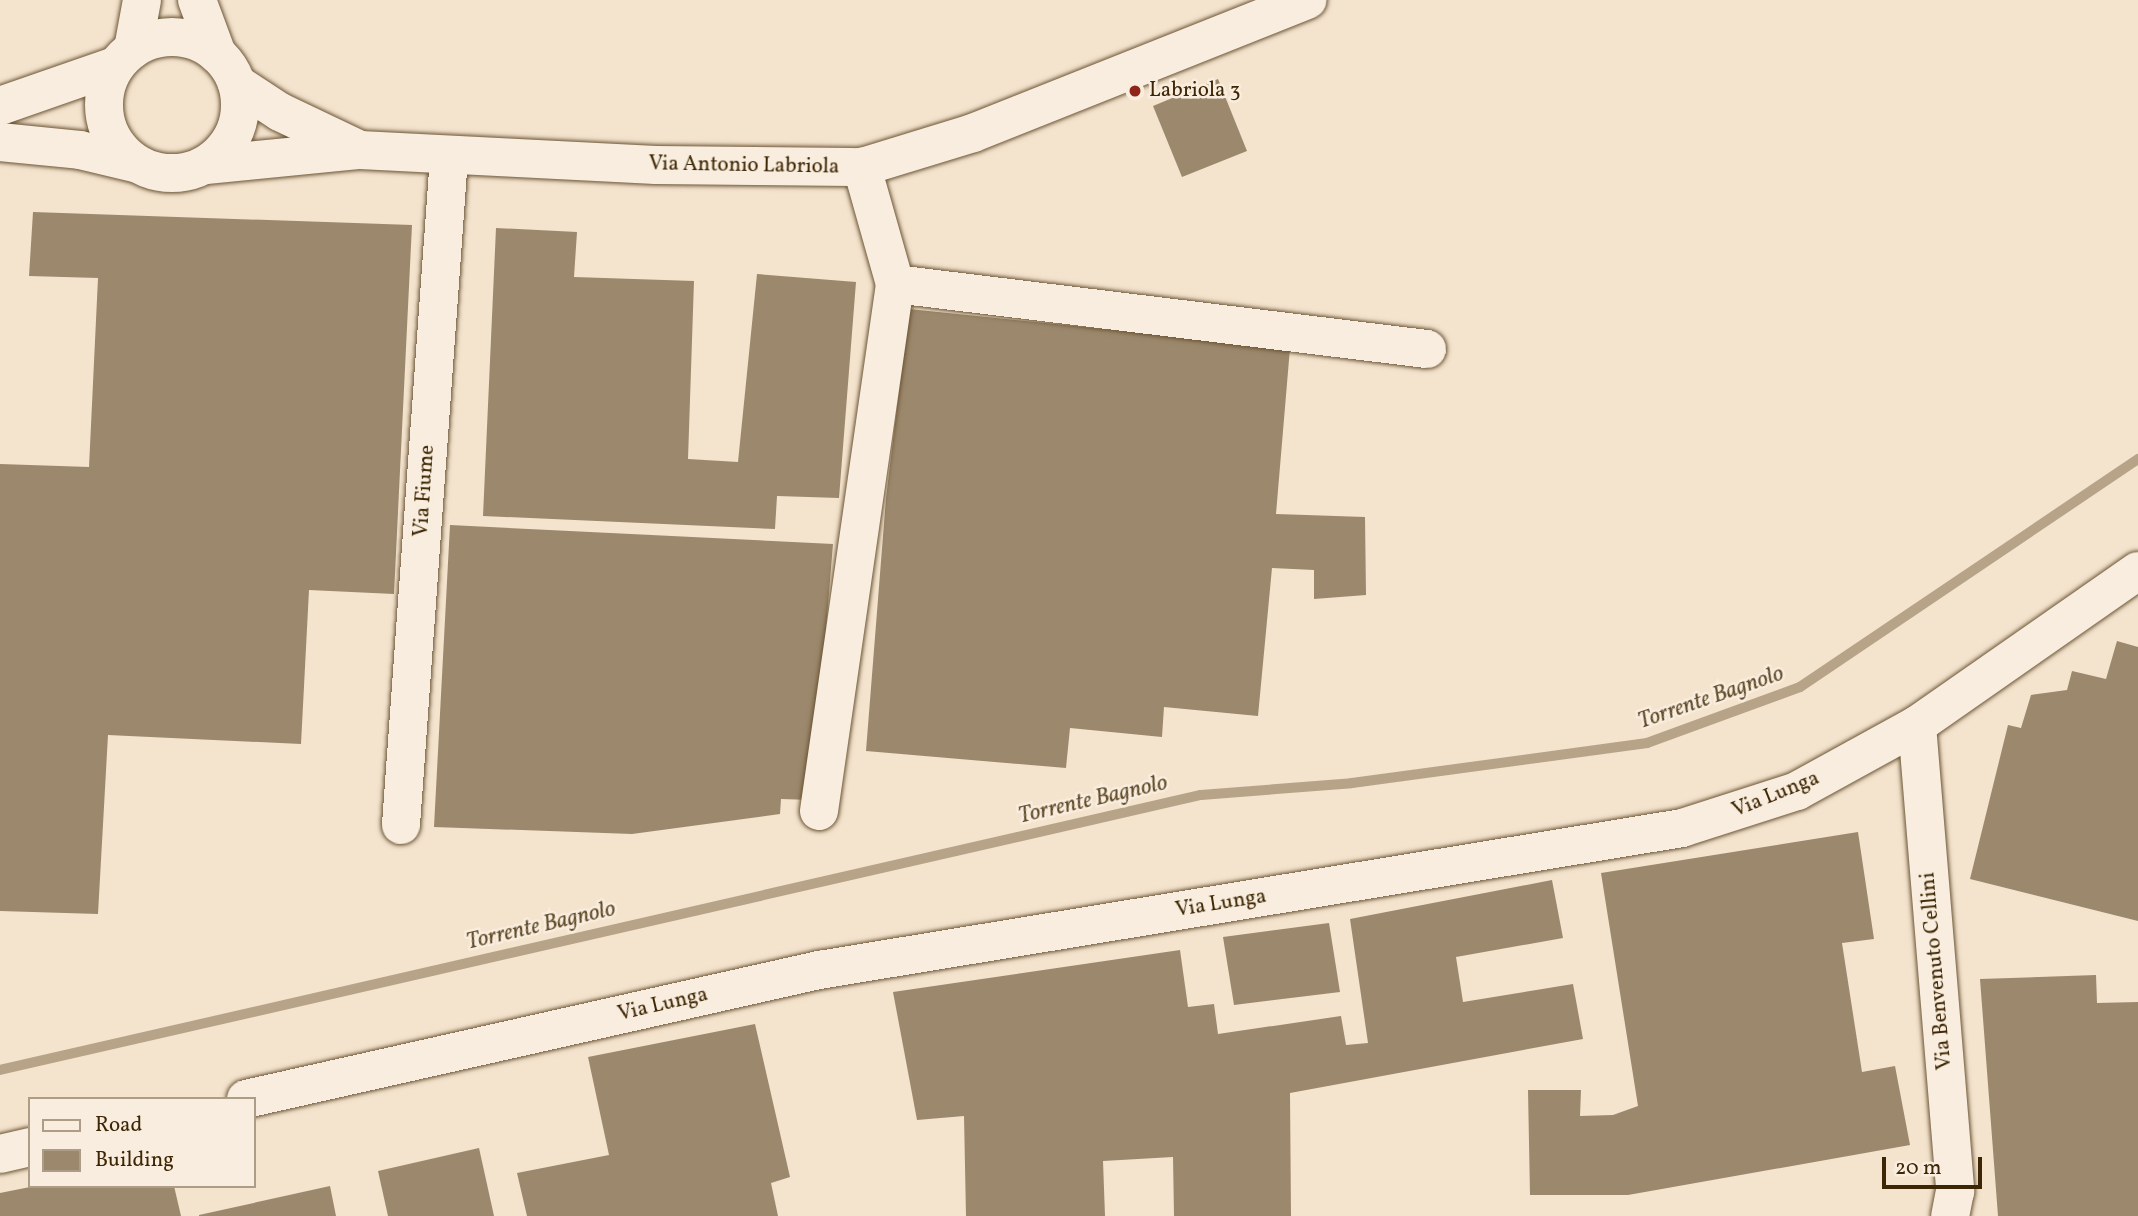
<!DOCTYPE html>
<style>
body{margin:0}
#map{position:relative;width:2138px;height:1216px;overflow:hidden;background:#f4e3cd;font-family:Vollkorn,serif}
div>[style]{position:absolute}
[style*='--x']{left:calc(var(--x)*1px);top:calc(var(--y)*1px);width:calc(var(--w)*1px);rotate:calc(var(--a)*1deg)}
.stream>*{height:10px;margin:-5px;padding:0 5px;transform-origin:5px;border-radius:5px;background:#b6a388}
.building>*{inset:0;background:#9c886c}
.roads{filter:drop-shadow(0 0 2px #6b5536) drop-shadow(0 0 2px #6b5536)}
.minor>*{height:38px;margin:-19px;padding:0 19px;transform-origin:19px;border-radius:19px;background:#f8edde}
.minor>.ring{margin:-19px;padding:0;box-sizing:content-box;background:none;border:38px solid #f8edde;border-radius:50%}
.dots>*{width:19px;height:19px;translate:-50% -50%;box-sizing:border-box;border:4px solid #f8edde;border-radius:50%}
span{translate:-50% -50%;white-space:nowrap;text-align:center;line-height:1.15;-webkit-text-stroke:5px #f8edde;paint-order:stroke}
.poi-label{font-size:21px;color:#3d2603}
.left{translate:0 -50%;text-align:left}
.street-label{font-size:21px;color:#3d2603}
.water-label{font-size:23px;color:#614c2b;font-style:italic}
.legend{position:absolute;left:28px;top:1097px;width:228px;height:91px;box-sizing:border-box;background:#f8edde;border:2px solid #ad9d86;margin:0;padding:9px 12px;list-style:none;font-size:21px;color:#3d2603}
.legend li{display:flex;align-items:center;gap:14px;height:35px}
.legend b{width:35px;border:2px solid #ad9d86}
.scale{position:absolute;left:1882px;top:1157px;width:100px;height:32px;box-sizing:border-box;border:4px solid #3d2603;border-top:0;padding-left:9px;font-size:21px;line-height:24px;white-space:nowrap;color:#3d2603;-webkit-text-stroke:5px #f8edde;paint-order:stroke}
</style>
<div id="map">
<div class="stream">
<i style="--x:0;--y:1070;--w:1232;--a:-12.9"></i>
<i style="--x:1201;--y:795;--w:151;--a:-4.5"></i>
<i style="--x:1352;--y:783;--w:298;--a:-7.7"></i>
<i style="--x:1647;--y:743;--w:163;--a:-20.1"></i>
<i style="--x:1800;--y:687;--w:408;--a:-34"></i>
</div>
<div class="building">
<i style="clip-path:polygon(1218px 79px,1247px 151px,1182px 177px,1153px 106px)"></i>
<i style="clip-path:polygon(33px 212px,412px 225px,394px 594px,309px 590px,301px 744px,108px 735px,98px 914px,0 911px,0 464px,89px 467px,98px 278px,29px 276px)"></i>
<i style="clip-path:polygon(496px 228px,577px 232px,574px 277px,694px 281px,688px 459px,738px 462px,757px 274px,856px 282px,839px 498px,777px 496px,775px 529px,483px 516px)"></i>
<i style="clip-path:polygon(909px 309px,1290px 348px,1276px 514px,1365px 517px,1366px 595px,1314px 599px,1314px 570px,1272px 568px,1258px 716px,1164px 707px,1162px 737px,1070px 728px,1066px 768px,866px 751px,886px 498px)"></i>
<i style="clip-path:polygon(450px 525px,833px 544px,812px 800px,781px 799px,780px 814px,632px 834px,434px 827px)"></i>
<i style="clip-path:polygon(2117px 641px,2138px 647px,2138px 921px,1970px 879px,2008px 725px,2021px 728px,2031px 695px,2067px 690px,2072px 671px,2106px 679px)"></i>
<i style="clip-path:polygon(1858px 832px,1874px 939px,1842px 943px,1862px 1072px,1895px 1066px,1910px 1145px,1628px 1195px,1530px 1195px,1528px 1090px,1581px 1090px,1580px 1116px,1613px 1115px,1638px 1106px,1601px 873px)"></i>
<i style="clip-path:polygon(1552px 880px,1563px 938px,1456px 957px,1463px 1002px,1573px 984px,1583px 1039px,1290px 1093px,1291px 1216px,1174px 1216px,1173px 1157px,1103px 1161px,1105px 1216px,966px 1216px,964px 1116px,917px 1120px,893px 992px,1180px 950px,1188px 1007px,1214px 1004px,1218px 1034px,1341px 1016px,1346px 1045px,1368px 1043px,1350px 919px)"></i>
<i style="clip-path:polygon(1329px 923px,1340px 992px,1234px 1005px,1223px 937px)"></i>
<i style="clip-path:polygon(2096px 975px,2097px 1003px,2138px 1002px,2138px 1216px,1998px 1216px,1980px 979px)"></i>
<i style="clip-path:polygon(755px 1024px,790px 1177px,771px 1183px,778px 1216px,527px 1216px,517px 1173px,609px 1155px,588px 1057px)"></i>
<i style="clip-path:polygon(479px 1148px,494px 1216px,388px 1216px,378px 1171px)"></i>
<i style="clip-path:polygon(35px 1186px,174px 1186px,181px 1216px,0 1216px,0 1193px)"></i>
<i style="clip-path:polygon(330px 1186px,336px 1216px,199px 1216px,199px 1215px)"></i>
</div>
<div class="roads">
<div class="minor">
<i style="--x:197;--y:0;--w:58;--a:69.7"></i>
<i class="ring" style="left:104px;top:37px;width:98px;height:98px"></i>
<i style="--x:133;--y:49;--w:50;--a:-79.6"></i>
<i style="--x:237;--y:84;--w:51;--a:33.1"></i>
<i style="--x:280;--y:112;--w:86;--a:25.4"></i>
<i style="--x:0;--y:106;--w:122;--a:-19.2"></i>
<i style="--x:0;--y:142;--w:80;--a:5.7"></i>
<i style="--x:80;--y:150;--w:56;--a:13.5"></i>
<i style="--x:206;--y:165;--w:155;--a:-5.6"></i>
<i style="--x:360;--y:150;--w:296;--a:2.9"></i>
<i style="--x:656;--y:165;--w:206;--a:0.6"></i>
<i style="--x:862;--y:167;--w:116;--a:-17"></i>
<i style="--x:973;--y:133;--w:360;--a:-21.7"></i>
<i style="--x:895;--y:284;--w:536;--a:6.97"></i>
<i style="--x:1917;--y:725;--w:468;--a:85.3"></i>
<i style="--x:1955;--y:1191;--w:25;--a:101"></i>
<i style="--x:819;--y:811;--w:532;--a:-81.79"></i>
<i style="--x:895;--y:284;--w:122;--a:-105.8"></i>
<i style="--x:401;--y:825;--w:670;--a:-85.89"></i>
<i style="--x:246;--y:1099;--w:587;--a:-12.69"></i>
<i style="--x:819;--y:970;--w:875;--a:-9.34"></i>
<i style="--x:1682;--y:828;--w:121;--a:-17.8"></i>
<i style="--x:1797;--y:791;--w:137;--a:-28.8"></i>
<i style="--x:1917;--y:725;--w:269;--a:-34.9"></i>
<i style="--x:0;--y:1154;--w:31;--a:-13"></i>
</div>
</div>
<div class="dots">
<i style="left:1135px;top:91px;background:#8f2418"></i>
</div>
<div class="poi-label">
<span class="left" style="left:1149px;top:91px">Labriola 3</span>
</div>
<div class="street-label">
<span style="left:744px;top:166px;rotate:1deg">Via Antonio Labriola</span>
<span style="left:425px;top:491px;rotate:-86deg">Via Fiume</span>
<span style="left:1776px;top:795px;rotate:-22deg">Via Lunga</span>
<span style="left:1221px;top:904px;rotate:-9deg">Via Lunga</span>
<span style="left:1937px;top:971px;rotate:-95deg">Via Benvenuto Cellini</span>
<span style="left:663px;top:1005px;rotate:-13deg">Via Lunga</span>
</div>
<div class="water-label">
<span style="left:1711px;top:698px;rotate:-19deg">Torrente Bagnolo</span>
<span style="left:1093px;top:800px;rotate:-13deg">Torrente Bagnolo</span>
<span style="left:541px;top:926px;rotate:-13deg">Torrente Bagnolo</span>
</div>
<ul class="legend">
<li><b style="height:9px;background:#f8edde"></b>Road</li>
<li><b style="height:19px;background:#9c886c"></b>Building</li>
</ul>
<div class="scale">20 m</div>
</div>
